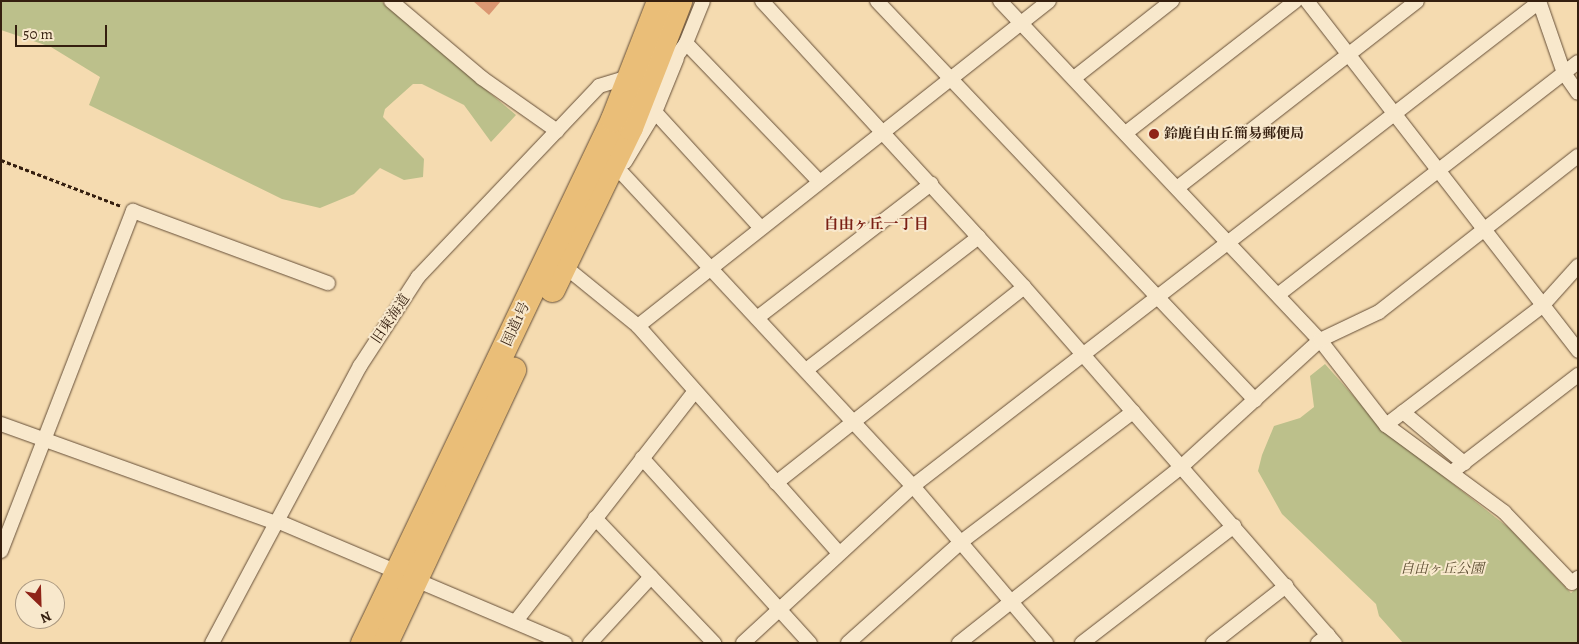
<!DOCTYPE html>
<meta charset="utf-8">
<style>
body{margin:0}
#map{position:relative;width:1579px;height:644px;overflow:hidden;background:#f5dbb0;font-family:Alegreya,"Noto Serif JP",serif}
div>[style]{position:absolute}
[style*='--x']{left:calc(var(--x)*1px);top:calc(var(--y)*1px);width:calc(var(--w)*1px);rotate:calc(var(--a)*1deg)}
.green>*{inset:0;background:#bcc08b}
.building>*{inset:0;background:#db9772}
.path>*{height:2.5px;margin-top:-1.25px;transform-origin:0;background:repeating-linear-gradient(90deg,#351f0f 0 4px,transparent 0 6.5px)}
.roads{filter:drop-shadow(0 0 1px #654e37) drop-shadow(0 0 1px #654e37)}
.street>*{height:14px;margin:-7px;padding:0 7px;transform-origin:7px;border-radius:7px;background:#f8e8cc}
.highway>*{height:25px;margin:-12.5px;padding:0 12.5px;transform-origin:12.5px;border-radius:12.5px;background:#eabe78}
.dots>*{width:14px;height:14px;translate:-50% -50%;box-sizing:border-box;border:2px solid #f8e8cc;border-radius:50%}
span{translate:-50% -50%;white-space:nowrap;text-align:center;line-height:1.15;-webkit-text-stroke:4px #f8e8cc;paint-order:stroke}
.poi-label{font-size:14px;color:#351f0f;font-weight:700}
.left{translate:0 -50%;text-align:left}
.street-label{font-size:14px;color:#351f0f}
.park-label{font-size:14px;color:#5e4f34;font-style:italic}
.neighbourhood-label{font-size:15px;color:#7a1f14;font-weight:700}
.frame{position:absolute;inset:0;border:2px solid #351f0f;pointer-events:none}
.north{position:absolute;left:15px;top:579px;width:50px;height:50px;box-sizing:border-box;background:#f8e8cc;border:1px solid #aa9880;border-radius:50%;rotate:156deg;font-size:14px;font-weight:700;line-height:20px;text-align:center;color:#351f0f}
.north::after{content:'';display:block;margin:auto;width:18px;height:22px;background:#8f2418;clip-path:polygon(50% 0,100% 100%,50% 72%,0 100%)}
.scale{position:absolute;left:15px;top:25px;width:92px;height:22px;box-sizing:border-box;border:2px solid #351f0f;border-top:0;padding-left:6px;font-size:15px;line-height:18px;white-space:nowrap;color:#351f0f;-webkit-text-stroke:4px #f8e8cc;paint-order:stroke}
</style>
<div id="map">
<div class="green">
<i style="clip-path:polygon(1px 1px,381px 1px,516px 115px,491px 142px,464px 105px,422px 84px,413px 84px,385px 109px,383px 117px,424px 159px,423px 177px,404px 180px,380px 168px,354px 194px,320px 208px,282px 199px,89px 105px,100px 77px,51px 47px,1px 30px)"></i>
<i style="clip-path:polygon(1325px 364px,1382px 428px,1509px 528px,1571px 593px,1578px 587px,1578px 643px,1403px 643px,1379px 616px,1376px 604px,1282px 514px,1258px 471px,1262px 455px,1274px 426px,1300px 418px,1314px 407px,1310px 376px)"></i>
</div>
<div class="building">
<i style="clip-path:polygon(473px 1px,501px 1px,489px 15px)"></i>
</div>
<div class="path">
<i style="--x:1;--y:160;--w:129;--a:21"></i>
</div>
<div class="roads">
<div class="street">
<i style="--x:391;--y:1;--w:119;--a:40.2"></i>
<i style="--x:482;--y:78;--w:92;--a:35.2"></i>
<i style="--x:762;--y:1;--w:388;--a:47.5"></i>
<i style="--x:1024;--y:287;--w:473;--a:48.9"></i>
<i style="--x:877;--y:1;--w:550;--a:46.55"></i>
<i style="--x:1000;--y:1;--w:466;--a:46.7"></i>
<i style="--x:1320;--y:340;--w:108;--a:52.2"></i>
<i style="--x:1386;--y:425;--w:147;--a:36.4"></i>
<i style="--x:1504;--y:512;--w:98;--a:46.2"></i>
<i style="--x:1572;--y:583;--w:8;--a:-40"></i>
<i style="--x:1307;--y:1;--w:443;--a:52.2"></i>
<i style="--x:1539;--y:1;--w:76;--a:70.9"></i>
<i style="--x:1564;--y:73;--w:24;--a:55"></i>
<i style="--x:686;--y:43;--w:192;--a:46.1"></i>
<i style="--x:1074;--y:78;--w:125;--a:-38.2"></i>
<i style="--x:655;--y:112;--w:156;--a:47.6"></i>
<i style="--x:1127;--y:132;--w:213;--a:-37.9"></i>
<i style="--x:625;--y:162;--w:58;--a:-59"></i>
<i style="--x:655;--y:112;--w:58;--a:-67.8"></i>
<i style="--x:620;--y:171;--w:430;--a:47.1"></i>
<i style="--x:913;--y:486;--w:206;--a:49.7"></i>
<i style="--x:1177;--y:188;--w:304;--a:-37.9"></i>
<i style="--x:563;--y:265;--w:97;--a:39.1"></i>
<i style="--x:638;--y:326;--w:303;--a:48.5"></i>
<i style="--x:1279;--y:294;--w:378;--a:-37.8"></i>
<i style="--x:757;--y:318;--w:220;--a:-37.6"></i>
<i style="--x:638;--y:326;--w:524;--a:-38.34"></i>
<i style="--x:806;--y:370;--w:218;--a:-37.6"></i>
<i style="--x:1403;--y:412;--w:80;--a:39.9"></i>
<i style="--x:1;--y:424;--w:292;--a:19.8"></i>
<i style="--x:1386;--y:425;--w:196;--a:-37.3"></i>
<i style="--x:1542;--y:306;--w:54;--a:-48"></i>
<i style="--x:642;--y:458;--w:250;--a:47.8"></i>
<i style="--x:1452;--y:472;--w:159;--a:-37.6"></i>
<i style="--x:776;--y:483;--w:316;--a:-38.3"></i>
<i style="--x:595;--y:518;--w:173;--a:46.4"></i>
<i style="--x:277;--y:521;--w:313;--a:23"></i>
<i style="--x:1;--y:551;--w:365;--a:-68.8"></i>
<i style="--x:133;--y:211;--w:208;--a:20.3"></i>
<i style="--x:516;--y:621;--w:290;--a:-52.1"></i>
<i style="--x:212;--y:643;--w:314;--a:-61.9"></i>
<i style="--x:360;--y:366;--w:106;--a:-56.9"></i>
<i style="--x:418;--y:277;--w:263;--a:-46.5"></i>
<i style="--x:599;--y:86;--w:75;--a:-17"></i>
<i style="--x:671;--y:64;--w:26;--a:-54"></i>
<i style="--x:686;--y:43;--w:45;--a:-68"></i>
<i style="--x:590;--y:643;--w:90;--a:-47.3"></i>
<i style="--x:743;--y:643;--w:231;--a:-42.7"></i>
<i style="--x:913;--y:486;--w:791;--a:-37.71"></i>
<i style="--x:848;--y:643;--w:152;--a:-41.8"></i>
<i style="--x:961;--y:542;--w:216;--a:-37.1"></i>
<i style="--x:959;--y:643;--w:283;--a:-38.4"></i>
<i style="--x:1181;--y:467;--w:188;--a:-42.4"></i>
<i style="--x:1320;--y:340;--w:65;--a:-25.4"></i>
<i style="--x:1379;--y:312;--w:253;--a:-38.1"></i>
<i style="--x:1082;--y:643;--w:192;--a:-37.6"></i>
<i style="--x:1213;--y:643;--w:93;--a:-38"></i>
<i style="--x:1318;--y:643;--w:13;--a:-39"></i>
</div>
<div class="highway">
<i style="--x:552;--y:289;--w:180;--a:-64.3"></i>
<i style="--x:630;--y:127;--w:135;--a:-68.7"></i>
<i style="--x:363;--y:643;--w:581;--a:-64.49"></i>
<i style="--x:613;--y:119;--w:127;--a:-68.7"></i>
<i style="--x:385;--y:643;--w:302;--a:-64.9"></i>
</div>
</div>
<div class="dots">
<i style="left:1154px;top:134px;background:#8f2418"></i>
</div>
<div class="poi-label">
<span class="left" style="left:1164px;top:134px">鈴鹿自由丘簡易郵便局</span>
</div>
<div class="street-label">
<span style="left:391px;top:319px;rotate:-56deg">旧東海道</span>
<span style="left:516px;top:324px;rotate:-65deg">国道1号</span>
</div>
<div class="park-label">
<span style="left:1442px;top:569px">自由ヶ丘公園</span>
</div>
<div class="neighbourhood-label">
<span style="left:876px;top:225px">自由ヶ丘一丁目</span>
</div>
<div class="frame"></div>
<div class="north">N</div>
<div class="scale">50 m</div>
</div>
